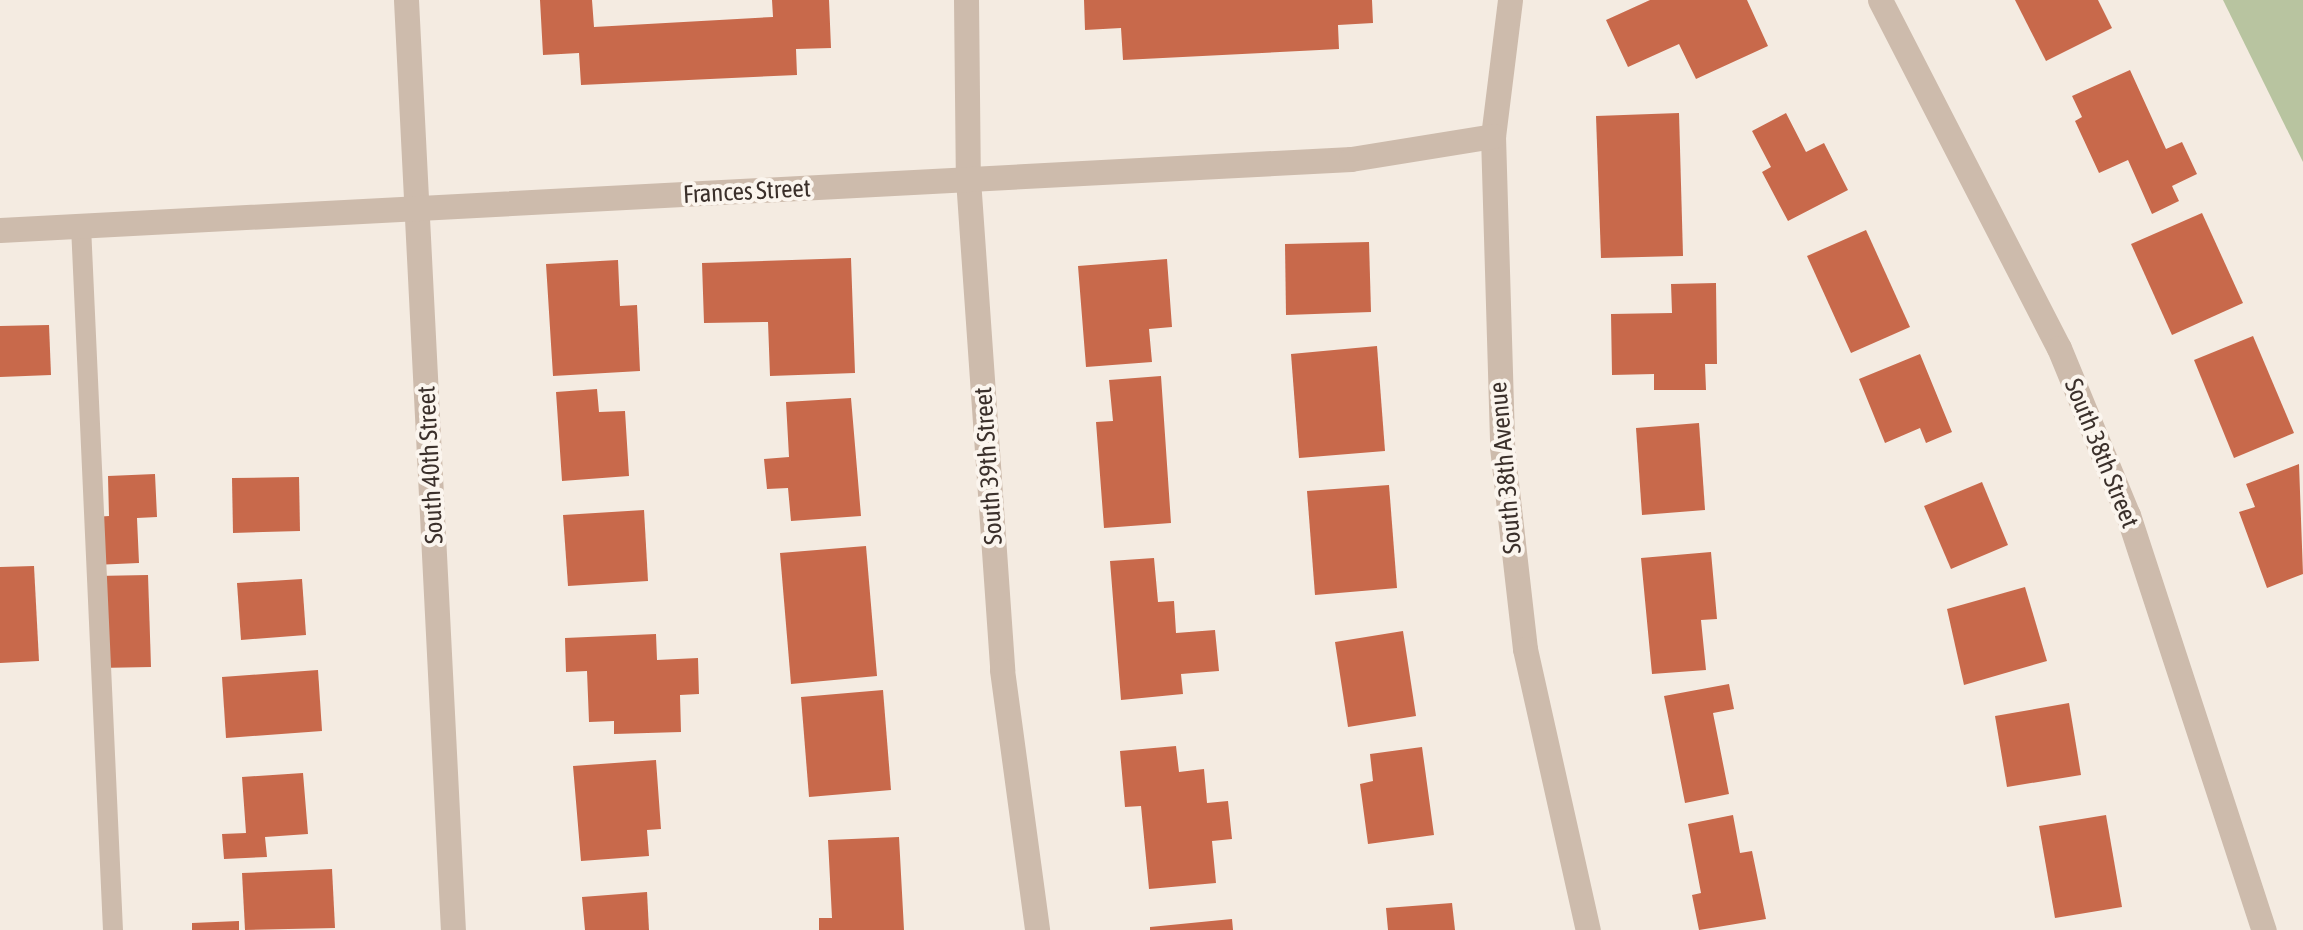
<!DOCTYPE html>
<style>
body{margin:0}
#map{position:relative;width:2303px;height:930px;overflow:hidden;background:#f4ebe1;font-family:"Asap Condensed",sans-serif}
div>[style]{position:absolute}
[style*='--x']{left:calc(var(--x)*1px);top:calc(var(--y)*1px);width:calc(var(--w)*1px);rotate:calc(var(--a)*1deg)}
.green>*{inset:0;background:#b8c4a0}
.building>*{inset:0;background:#c8694b}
.service>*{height:20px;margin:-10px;padding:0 10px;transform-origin:10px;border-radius:10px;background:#cdbbac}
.minor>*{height:25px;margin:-12.5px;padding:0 12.5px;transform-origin:12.5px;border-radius:12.5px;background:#cdbbac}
span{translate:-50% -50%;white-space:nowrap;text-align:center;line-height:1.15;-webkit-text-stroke:8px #fbf5ee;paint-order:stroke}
.street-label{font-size:25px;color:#3b302b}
</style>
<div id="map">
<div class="green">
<i style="clip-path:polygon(2223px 0,2303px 0,2303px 162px)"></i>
</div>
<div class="building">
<i style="clip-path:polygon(540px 0,592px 0,594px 27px,773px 17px,772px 0,829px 0,831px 48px,796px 49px,797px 75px,581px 85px,579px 53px,543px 55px)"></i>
<i style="clip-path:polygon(1084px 0,1372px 0,1373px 23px,1338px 25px,1339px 49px,1123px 60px,1121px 28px,1085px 30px)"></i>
<i style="clip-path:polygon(1650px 0,1747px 0,1768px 46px,1696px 79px,1679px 44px,1628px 67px,1606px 20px)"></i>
<i style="clip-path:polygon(2015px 0,2098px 0,2112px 28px,2046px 61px)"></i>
<i style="clip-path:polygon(2130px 70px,2166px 149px,2182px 142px,2197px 174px,2172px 186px,2179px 201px,2152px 214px,2128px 160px,2099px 173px,2075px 121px,2082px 117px,2072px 96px)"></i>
<i style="clip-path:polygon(1679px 113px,1683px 256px,1601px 258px,1596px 116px)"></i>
<i style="clip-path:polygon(1786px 113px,1806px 152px,1824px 143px,1848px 190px,1788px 221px,1762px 172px,1771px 167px,1752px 131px)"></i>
<i style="clip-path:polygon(2202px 213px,2243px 303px,2172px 335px,2131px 244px)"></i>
<i style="clip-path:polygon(1866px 230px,1910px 327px,1851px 353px,1807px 256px)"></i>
<i style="clip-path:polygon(1369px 242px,1371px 312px,1286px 315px,1285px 244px)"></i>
<i style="clip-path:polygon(851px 258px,855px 373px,770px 376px,768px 322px,704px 323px,702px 263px)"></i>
<i style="clip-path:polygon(1167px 259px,1172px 327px,1149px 329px,1152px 362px,1086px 367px,1078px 266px)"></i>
<i style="clip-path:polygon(618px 260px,620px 306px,637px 305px,640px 371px,553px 376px,546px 264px)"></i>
<i style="clip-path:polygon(1716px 283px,1717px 364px,1705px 364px,1706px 390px,1654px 390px,1654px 374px,1612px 375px,1611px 314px,1672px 313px,1671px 284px)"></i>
<i style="clip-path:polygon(49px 325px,51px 375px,0 377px,0 326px)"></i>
<i style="clip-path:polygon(2253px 336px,2294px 433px,2234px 458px,2194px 360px)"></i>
<i style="clip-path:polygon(1377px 346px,1385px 451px,1299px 458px,1291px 354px)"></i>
<i style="clip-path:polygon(1920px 354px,1952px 432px,1926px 443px,1920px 428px,1885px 443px,1859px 379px)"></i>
<i style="clip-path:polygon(1161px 376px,1171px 523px,1104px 528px,1096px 422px,1113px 421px,1109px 380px)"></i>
<i style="clip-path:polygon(597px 389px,599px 412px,625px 411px,629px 476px,562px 481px,556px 392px)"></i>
<i style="clip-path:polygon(851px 398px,861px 516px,791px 521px,788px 488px,767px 489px,764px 459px,789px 457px,786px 402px)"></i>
<i style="clip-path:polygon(1699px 423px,1705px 510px,1642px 515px,1636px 428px)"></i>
<i style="clip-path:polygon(2299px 464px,2303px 574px,2267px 588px,2239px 512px,2255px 507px,2246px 484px)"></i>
<i style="clip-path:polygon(155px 474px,157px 517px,137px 518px,139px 563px,94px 565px,93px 517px,109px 516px,108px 476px)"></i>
<i style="clip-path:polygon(299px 477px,300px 531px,233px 533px,232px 478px)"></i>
<i style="clip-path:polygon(1982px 482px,2008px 545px,1951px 569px,1924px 506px)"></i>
<i style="clip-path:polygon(1389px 485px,1397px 588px,1315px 595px,1307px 491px)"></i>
<i style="clip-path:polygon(644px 510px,648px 581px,568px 586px,563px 515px)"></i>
<i style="clip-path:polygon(866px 546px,877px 676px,791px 684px,780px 553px)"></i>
<i style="clip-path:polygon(1711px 552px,1717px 619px,1701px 620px,1706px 670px,1652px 674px,1641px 558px)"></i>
<i style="clip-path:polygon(1154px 558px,1158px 602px,1174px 601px,1176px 633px,1215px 630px,1219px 671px,1181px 674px,1183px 694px,1121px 700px,1110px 561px)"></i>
<i style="clip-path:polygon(34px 566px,39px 661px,0 663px,0 567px)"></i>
<i style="clip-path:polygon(148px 575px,151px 667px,98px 668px,96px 576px)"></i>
<i style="clip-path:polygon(302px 579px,306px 635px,241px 640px,237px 583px)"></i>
<i style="clip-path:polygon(2025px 587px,2047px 661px,1964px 685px,1947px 609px)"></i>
<i style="clip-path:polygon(1403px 631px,1416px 716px,1348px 727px,1335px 642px)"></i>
<i style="clip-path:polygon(656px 634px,657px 660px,698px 658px,699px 694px,680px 695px,681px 732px,614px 734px,614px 721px,589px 722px,587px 671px,566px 672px,565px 638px)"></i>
<i style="clip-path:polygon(318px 670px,322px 731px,226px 738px,222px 677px)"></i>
<i style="clip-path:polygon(1729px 684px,1734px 709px,1713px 713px,1729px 794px,1685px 803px,1664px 696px)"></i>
<i style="clip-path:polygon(883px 690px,891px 790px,809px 797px,801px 697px)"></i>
<i style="clip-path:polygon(2069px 703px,2081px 775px,2007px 787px,1995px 716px)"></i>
<i style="clip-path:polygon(1176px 746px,1179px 772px,1204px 769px,1207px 803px,1228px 801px,1232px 839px,1212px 841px,1216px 883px,1149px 889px,1141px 806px,1125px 807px,1120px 751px)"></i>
<i style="clip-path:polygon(1422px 747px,1434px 835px,1368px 844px,1360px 784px,1373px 781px,1370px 754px)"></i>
<i style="clip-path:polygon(656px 760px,661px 829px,647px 830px,649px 856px,581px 861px,573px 766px)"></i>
<i style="clip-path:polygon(303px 773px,308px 834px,265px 837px,267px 857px,224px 859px,222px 834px,246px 833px,242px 777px)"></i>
<i style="clip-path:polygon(1733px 815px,1740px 853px,1752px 851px,1766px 919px,1699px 930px,1692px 895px,1701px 893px,1688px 824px)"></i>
<i style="clip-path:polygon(2106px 815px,2122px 907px,2055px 918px,2039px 826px)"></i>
<i style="clip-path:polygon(899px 837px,904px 930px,819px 930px,819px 918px,832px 918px,828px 840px)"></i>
<i style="clip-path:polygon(332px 869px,335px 928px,245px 930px,242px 873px)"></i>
<i style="clip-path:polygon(647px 892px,649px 930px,585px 930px,582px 897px)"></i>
<i style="clip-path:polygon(1452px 903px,1455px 930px,1388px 930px,1386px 908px)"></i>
<i style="clip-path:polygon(1232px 919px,1233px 930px,1150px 930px,1150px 927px)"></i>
<i style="clip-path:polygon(239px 921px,239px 930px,192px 930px,192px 923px)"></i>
</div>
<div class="service">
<i style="--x:81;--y:226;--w:705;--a:87.4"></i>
</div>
<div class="minor">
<i style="--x:406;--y:0;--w:931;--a:87.11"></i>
<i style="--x:966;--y:0;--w:179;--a:89.4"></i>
<i style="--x:968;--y:179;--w:492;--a:86"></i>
<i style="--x:1002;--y:670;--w:262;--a:82.3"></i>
<i style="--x:1510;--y:0;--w:137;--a:97.1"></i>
<i style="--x:1493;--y:136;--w:311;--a:88.3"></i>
<i style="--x:1502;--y:447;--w:203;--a:83.5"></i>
<i style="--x:1525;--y:649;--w:288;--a:77.4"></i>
<i style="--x:1880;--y:0;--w:391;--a:62.8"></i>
<i style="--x:2059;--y:348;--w:181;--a:67.6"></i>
<i style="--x:2128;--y:515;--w:437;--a:71.9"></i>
<i style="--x:0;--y:230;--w:1353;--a:-3.01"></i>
<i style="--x:1351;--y:159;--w:144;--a:-9.2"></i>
</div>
<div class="street-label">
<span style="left:747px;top:191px;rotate:-3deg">Frances Street</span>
<span style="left:2102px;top:453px;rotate:68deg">South 38th Street</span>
<span style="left:430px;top:465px;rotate:-93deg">South 40th Street</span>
<span style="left:988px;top:466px;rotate:-94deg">South 39th Street</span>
<span style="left:1505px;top:468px;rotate:-95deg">South 38th Avenue</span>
</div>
</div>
